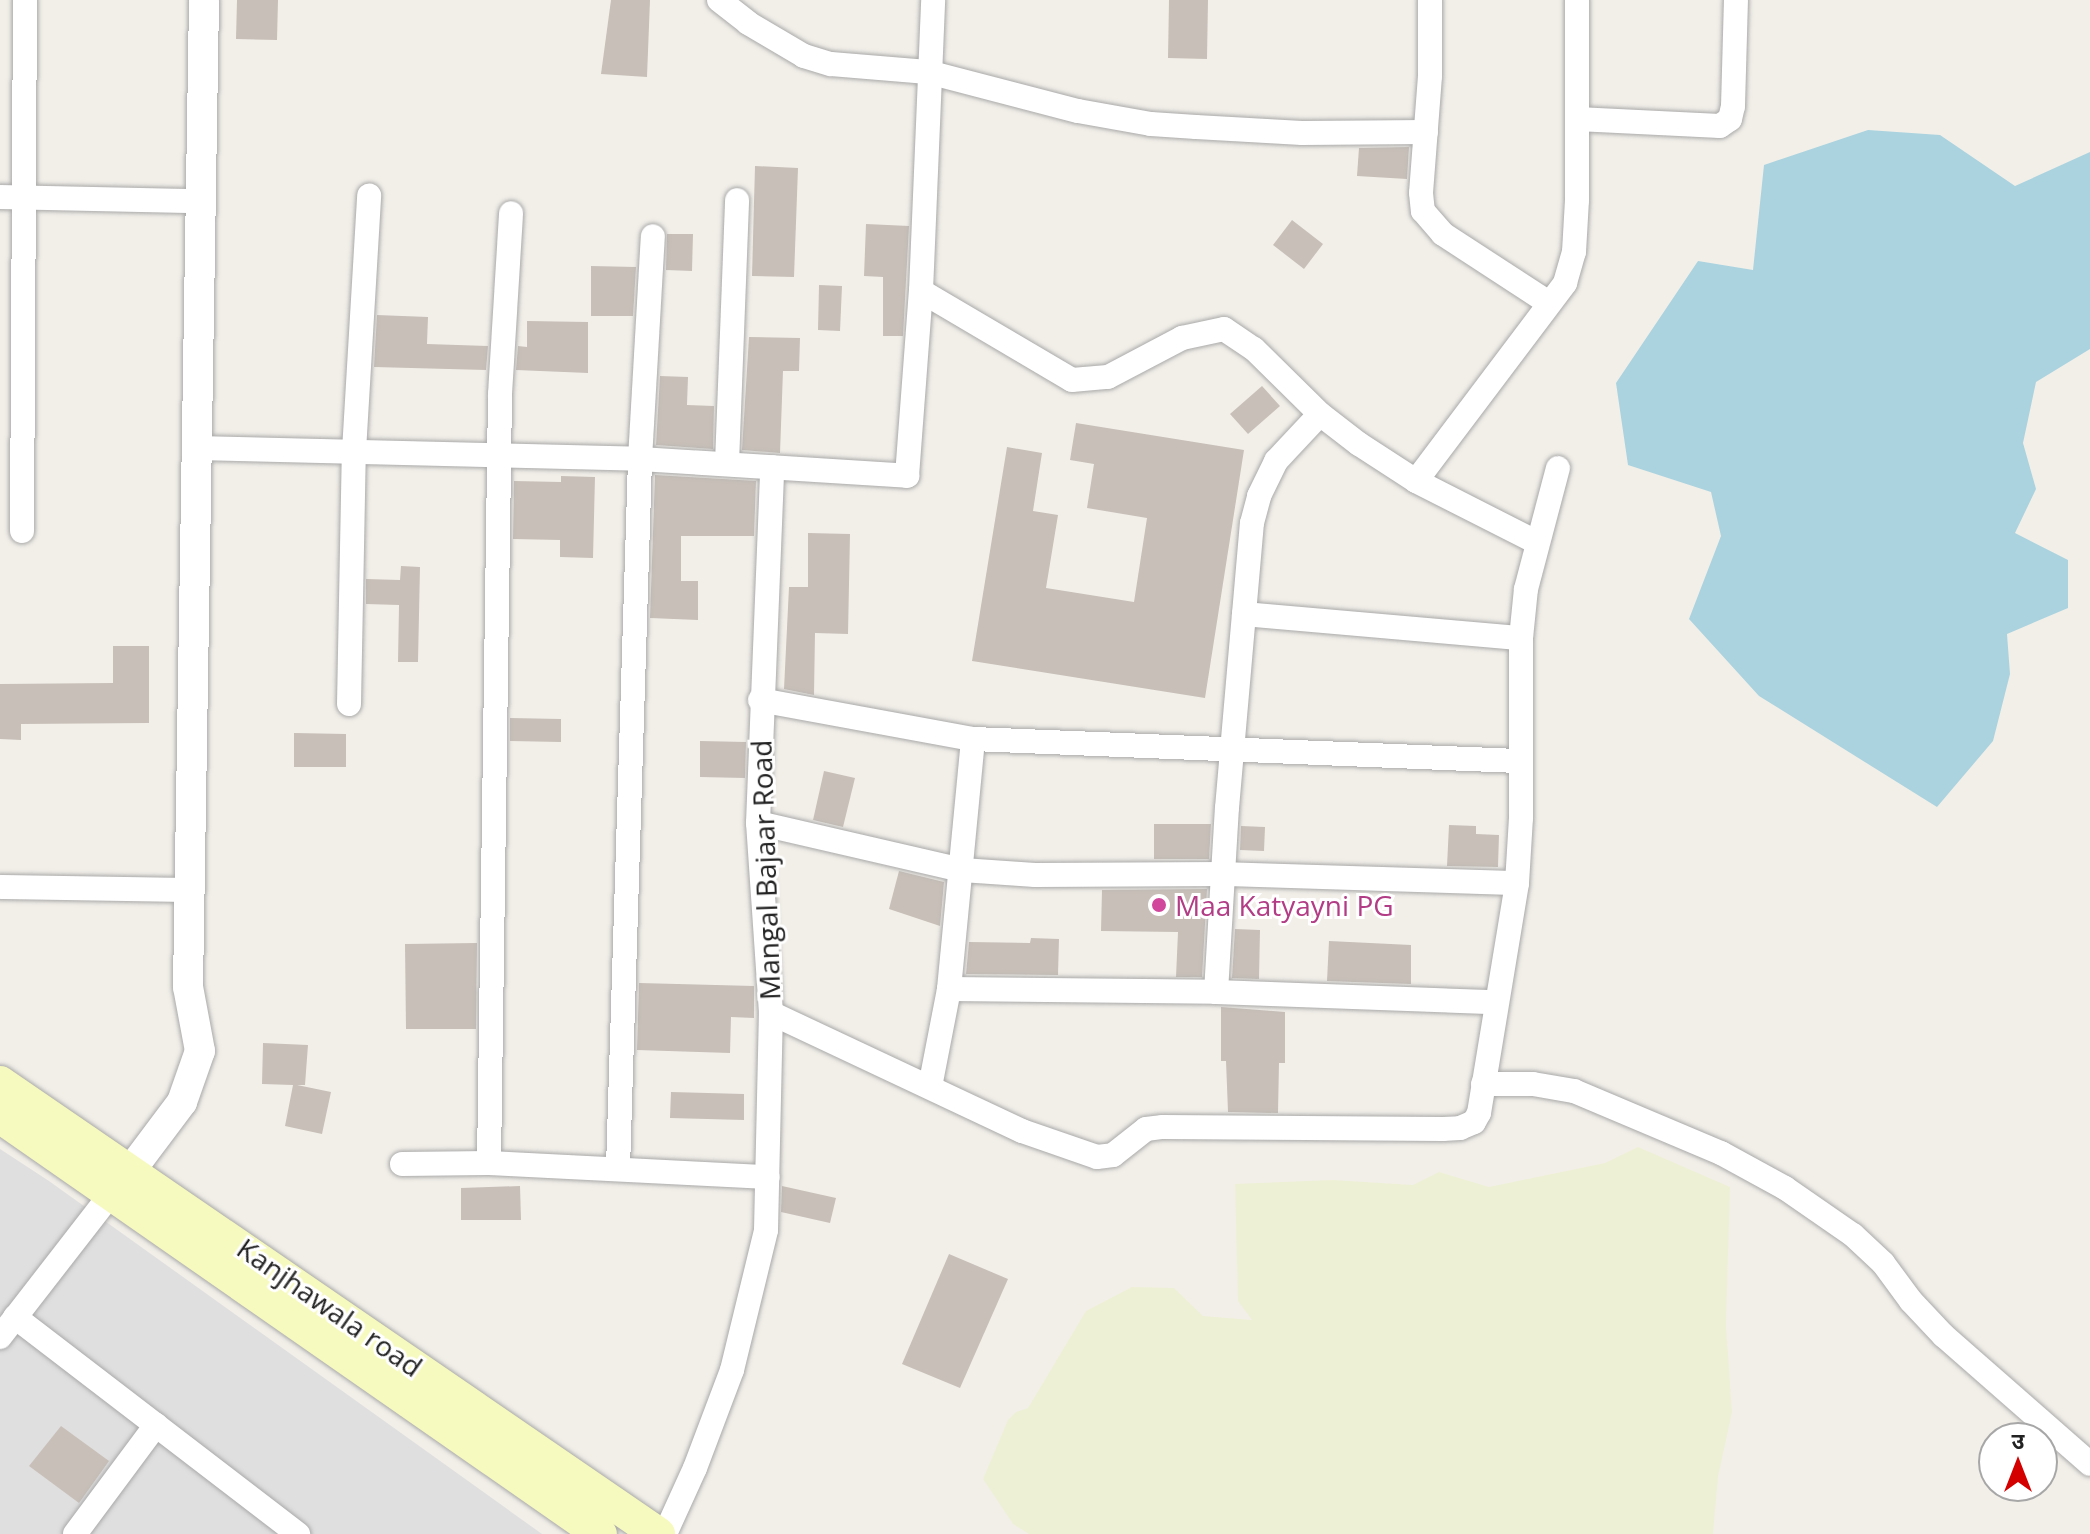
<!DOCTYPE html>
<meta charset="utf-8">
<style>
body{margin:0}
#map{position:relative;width:2090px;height:1534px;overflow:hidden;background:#f2efe9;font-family:"Open Sans","Noto Sans Devanagari",sans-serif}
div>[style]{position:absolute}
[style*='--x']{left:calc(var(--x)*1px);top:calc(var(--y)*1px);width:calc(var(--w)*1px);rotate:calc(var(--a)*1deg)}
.residential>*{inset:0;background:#e0dfdf}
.farmland>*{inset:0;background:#eef0d5}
.water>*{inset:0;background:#aad3df}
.building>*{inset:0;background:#c7bfb8}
.roads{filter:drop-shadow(0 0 2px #a9a9a9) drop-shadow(0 0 2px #a9a9a9)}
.minor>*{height:24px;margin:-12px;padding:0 12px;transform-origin:12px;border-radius:12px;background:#fff}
.tertiary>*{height:30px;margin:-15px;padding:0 15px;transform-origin:15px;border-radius:15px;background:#fff}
.secondary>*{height:34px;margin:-17px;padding:0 17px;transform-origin:17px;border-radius:17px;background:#f7fabf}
.dots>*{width:22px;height:22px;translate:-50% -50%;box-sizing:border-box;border:4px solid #fff;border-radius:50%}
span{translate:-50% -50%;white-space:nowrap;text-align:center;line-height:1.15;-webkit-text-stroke:6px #fff;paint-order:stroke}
.street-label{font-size:28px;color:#222}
.hotel-label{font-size:28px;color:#b23c85}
.left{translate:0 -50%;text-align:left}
.north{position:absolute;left:1978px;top:1422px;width:80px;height:80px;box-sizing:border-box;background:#fff;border:2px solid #a7a7a7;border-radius:50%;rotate:0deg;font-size:22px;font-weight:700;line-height:32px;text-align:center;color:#222}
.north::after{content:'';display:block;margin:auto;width:28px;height:36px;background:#d40000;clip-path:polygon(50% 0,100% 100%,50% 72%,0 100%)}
</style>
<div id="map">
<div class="residential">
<i style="clip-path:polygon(0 1149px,49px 1181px,542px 1534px,0 1534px)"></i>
</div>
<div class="farmland">
<i style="clip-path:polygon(1638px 1147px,1730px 1187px,1726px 1325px,1732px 1412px,1718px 1477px,1713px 1534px,1029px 1534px,1013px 1524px,983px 1479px,1008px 1420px,1016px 1412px,1028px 1408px,1086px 1311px,1132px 1287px,1174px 1288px,1203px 1316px,1252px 1320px,1238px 1301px,1235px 1184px,1333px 1180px,1413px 1185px,1439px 1172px,1489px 1187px,1605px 1163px)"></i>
</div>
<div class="water">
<i style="clip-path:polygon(1868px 130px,1940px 135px,2015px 186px,2090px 152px,2090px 349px,2036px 382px,2023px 443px,2036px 489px,2015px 533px,2068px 560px,2068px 608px,2007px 634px,2010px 674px,1993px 741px,1937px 807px,1759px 696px,1689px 619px,1721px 536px,1711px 492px,1628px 465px,1616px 383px,1698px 261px,1753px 270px,1764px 165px)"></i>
</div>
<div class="building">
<i style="clip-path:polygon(237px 0,278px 0,277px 40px,236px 39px)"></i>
<i style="clip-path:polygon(611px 0,650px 0,647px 77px,601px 74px)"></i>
<i style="clip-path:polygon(1169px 0,1208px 0,1207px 59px,1168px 58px)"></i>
<i style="clip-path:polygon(1409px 147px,1407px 179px,1357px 176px,1359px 148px)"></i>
<i style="clip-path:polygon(755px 166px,798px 168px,794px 277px,752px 276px)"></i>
<i style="clip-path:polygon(1292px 220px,1323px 244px,1304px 269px,1273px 245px)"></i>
<i style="clip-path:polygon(866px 224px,909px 226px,903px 336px,883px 336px,883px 277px,864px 276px)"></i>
<i style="clip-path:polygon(667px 234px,693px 234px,692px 271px,666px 270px)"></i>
<i style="clip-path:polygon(591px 266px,636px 267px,633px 316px,591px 316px)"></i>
<i style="clip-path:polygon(819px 285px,842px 286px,840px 331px,818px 330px)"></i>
<i style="clip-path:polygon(377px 315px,428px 317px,427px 344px,488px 346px,486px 370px,374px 367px)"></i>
<i style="clip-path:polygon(527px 321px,588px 322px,588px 373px,516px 370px,518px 346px,527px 347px)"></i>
<i style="clip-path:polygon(749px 337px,800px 338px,799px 371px,783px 371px,780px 453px,742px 450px)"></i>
<i style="clip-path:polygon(660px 376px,688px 377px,687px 405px,714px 406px,713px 449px,656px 445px)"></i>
<i style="clip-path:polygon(1262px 386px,1280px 406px,1248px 434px,1230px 414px)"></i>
<i style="clip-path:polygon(1076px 423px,1244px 450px,1205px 698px,972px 661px,1007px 447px,1042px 453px,1033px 511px,1058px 515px,1046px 588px,1134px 602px,1147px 518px,1087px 508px,1094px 464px,1070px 460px)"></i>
<i style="clip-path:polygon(655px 475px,756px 481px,754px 536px,681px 536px,681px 581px,698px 581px,698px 620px,650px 618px)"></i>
<i style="clip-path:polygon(561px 476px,595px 477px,593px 558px,560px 557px,560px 540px,513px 539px,514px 481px,561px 482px)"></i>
<i style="clip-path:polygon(808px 533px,850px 534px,848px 634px,815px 633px,814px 695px,784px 689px,789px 587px,808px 587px)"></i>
<i style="clip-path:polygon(401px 566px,420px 567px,418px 662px,398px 662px,399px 605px,366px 604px,366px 579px,400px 580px)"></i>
<i style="clip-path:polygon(113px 646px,149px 646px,149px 723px,21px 724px,21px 740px,0 739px,0 684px,113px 683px)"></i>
<i style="clip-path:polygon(510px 718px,561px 719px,561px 742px,510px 741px)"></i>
<i style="clip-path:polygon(294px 733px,346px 734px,346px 767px,294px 767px)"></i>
<i style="clip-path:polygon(700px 741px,746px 742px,745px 778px,700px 777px)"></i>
<i style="clip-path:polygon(824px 771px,855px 778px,843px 827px,813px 820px)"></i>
<i style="clip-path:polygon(1154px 824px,1211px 824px,1209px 859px,1154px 859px)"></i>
<i style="clip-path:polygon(1449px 825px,1476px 826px,1476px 834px,1499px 835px,1498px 867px,1447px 866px)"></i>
<i style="clip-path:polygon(1241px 826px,1265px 827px,1264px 851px,1240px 850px)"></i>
<i style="clip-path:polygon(899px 871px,944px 882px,940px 926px,889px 909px)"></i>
<i style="clip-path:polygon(1207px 889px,1202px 977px,1176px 977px,1178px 932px,1101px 931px,1102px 890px)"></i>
<i style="clip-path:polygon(1235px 929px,1260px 930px,1259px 979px,1232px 978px)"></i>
<i style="clip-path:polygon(1031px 938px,1059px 939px,1058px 975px,966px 974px,969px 942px,1030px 943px)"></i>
<i style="clip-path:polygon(1329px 941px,1411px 945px,1411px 984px,1327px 981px)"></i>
<i style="clip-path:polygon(477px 943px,476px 1029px,406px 1029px,405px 944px)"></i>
<i style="clip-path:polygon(639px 983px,754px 986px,754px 1018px,731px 1017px,730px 1053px,637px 1050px)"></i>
<i style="clip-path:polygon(1221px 1007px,1285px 1012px,1285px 1063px,1279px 1063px,1278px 1113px,1228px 1112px,1226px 1061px,1221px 1061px)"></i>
<i style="clip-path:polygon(263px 1043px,308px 1045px,305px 1085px,297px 1085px,331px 1092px,322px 1134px,285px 1126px,293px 1085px,262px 1084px)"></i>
<i style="clip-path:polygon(671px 1092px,744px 1094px,744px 1120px,670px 1118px)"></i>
<i style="clip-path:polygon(520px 1186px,521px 1220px,461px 1220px,461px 1188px)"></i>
<i style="clip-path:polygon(782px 1186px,836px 1198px,830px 1223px,781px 1212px)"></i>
<i style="clip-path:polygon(949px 1254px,1008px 1279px,960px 1388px,902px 1364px)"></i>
<i style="clip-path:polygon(61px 1426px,109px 1461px,79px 1503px,29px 1466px)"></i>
</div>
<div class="roads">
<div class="minor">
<i style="--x:719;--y:0;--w:37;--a:38"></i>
<i style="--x:748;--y:23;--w:65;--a:30.5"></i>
<i style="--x:804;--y:56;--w:28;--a:17"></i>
<i style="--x:831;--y:64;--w:97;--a:4.7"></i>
<i style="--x:928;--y:72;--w:155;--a:14.6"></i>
<i style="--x:1078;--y:111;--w:74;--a:10.1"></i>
<i style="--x:1151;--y:124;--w:45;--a:3.8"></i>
<i style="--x:1196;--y:127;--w:106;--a:3.2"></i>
<i style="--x:1302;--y:133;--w:124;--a:-0.5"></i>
<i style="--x:1430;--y:0;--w:76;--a:90"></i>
<i style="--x:1430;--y:76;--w:117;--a:94.4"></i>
<i style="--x:1421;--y:193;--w:18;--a:84"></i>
<i style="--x:1423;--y:211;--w:30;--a:49"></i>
<i style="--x:1443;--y:234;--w:126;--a:33.1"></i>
<i style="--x:1577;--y:119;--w:143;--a:2.8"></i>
<i style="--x:1720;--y:126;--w:12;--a:-35"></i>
<i style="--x:1730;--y:119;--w:13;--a:-77"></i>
<i style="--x:1733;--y:106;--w:106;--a:-88.4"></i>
<i style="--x:0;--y:197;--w:199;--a:1.2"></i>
<i style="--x:921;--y:291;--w:175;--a:30.5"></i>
<i style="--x:1072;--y:380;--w:36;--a:-5"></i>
<i style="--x:1108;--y:377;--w:84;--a:-27.8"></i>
<i style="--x:1182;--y:338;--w:43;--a:-12.1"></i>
<i style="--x:1224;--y:329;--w:36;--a:34"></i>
<i style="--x:1254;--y:349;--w:93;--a:44.6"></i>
<i style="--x:1320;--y:414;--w:49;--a:37.6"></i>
<i style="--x:1359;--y:444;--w:68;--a:33"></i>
<i style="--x:1416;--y:481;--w:135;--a:26.9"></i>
<i style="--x:197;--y:448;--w:443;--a:1.4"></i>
<i style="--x:640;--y:459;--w:268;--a:3.6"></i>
<i style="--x:907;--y:476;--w:186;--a:-85.7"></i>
<i style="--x:921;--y:291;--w:291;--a:-87.6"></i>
<i style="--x:727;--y:463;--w:263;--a:-87.8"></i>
<i style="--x:1416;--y:481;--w:248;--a:-53"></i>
<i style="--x:1565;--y:283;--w:32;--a:-74"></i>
<i style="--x:1574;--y:252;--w:52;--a:-86.7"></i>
<i style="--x:1577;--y:200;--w:200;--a:-90"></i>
<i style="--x:22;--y:531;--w:531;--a:-89.68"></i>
<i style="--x:1244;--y:614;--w:278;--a:5"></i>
<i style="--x:760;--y:700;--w:217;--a:10.4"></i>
<i style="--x:973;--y:739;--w:546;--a:2.31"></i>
<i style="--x:349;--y:704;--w:253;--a:-88.9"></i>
<i style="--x:354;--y:451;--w:256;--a:-86.6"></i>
<i style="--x:758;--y:823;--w:209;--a:13"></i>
<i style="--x:962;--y:870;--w:73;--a:3.9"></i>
<i style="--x:1035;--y:875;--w:188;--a:-0.3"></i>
<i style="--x:1223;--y:874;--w:294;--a:1.8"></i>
<i style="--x:0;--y:887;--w:190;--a:0.9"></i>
<i style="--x:949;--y:989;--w:267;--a:0.6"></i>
<i style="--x:1216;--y:992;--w:279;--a:2.1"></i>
<i style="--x:1216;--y:992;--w:184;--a:-86.6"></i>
<i style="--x:1227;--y:808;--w:286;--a:-85"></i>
<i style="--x:1252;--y:523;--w:28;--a:-75"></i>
<i style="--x:1259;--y:496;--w:39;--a:-64"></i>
<i style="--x:1276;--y:461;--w:64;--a:-46.9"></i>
<i style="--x:771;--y:1013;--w:277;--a:25.2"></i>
<i style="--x:1022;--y:1131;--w:79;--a:19.1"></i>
<i style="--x:1097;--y:1157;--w:16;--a:-7"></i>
<i style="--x:1113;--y:1155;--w:42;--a:-38.2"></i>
<i style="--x:1146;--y:1129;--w:17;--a:-7"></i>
<i style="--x:1163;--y:1127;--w:280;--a:0.4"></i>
<i style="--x:1443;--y:1129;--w:17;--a:-3"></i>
<i style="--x:1460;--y:1128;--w:15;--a:-23"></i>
<i style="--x:1474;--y:1122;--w:10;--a:-61"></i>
<i style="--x:1479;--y:1113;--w:233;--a:-80.6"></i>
<i style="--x:1517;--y:883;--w:65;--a:-86.5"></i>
<i style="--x:1521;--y:818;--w:180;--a:-90"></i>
<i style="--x:1521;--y:638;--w:49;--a:-84.2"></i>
<i style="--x:1526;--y:589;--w:125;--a:-75.2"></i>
<i style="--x:1483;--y:1084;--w:50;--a:0"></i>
<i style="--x:1533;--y:1084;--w:42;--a:9.7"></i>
<i style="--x:1574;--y:1091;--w:160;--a:22.9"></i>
<i style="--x:1721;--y:1153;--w:73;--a:28.7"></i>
<i style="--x:1785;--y:1188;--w:83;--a:34.7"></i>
<i style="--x:1853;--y:1235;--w:41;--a:43"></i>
<i style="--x:1883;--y:1263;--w:47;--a:53.6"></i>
<i style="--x:1911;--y:1301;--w:48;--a:46.7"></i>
<i style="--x:1944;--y:1336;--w:194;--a:41.2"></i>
<i style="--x:930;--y:1087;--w:100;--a:-79"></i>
<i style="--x:949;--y:989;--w:251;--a:-84.5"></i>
<i style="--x:489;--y:1163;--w:769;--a:-89.18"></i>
<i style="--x:500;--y:394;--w:181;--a:-86.5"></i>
<i style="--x:402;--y:1164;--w:87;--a:-0.7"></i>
<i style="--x:489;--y:1163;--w:279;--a:2.9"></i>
<i style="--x:618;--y:1168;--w:709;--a:-88.22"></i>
<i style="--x:640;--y:459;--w:223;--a:-86.7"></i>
<i style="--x:15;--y:1317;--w:357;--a:37.5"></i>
<i style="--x:0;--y:1337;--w:197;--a:-52.2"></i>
<i style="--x:75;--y:1534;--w:136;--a:-53.4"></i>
<i style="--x:665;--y:1534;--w:72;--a:-65.6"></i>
<i style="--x:695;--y:1468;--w:105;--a:-69.3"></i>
<i style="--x:732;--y:1370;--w:144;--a:-76.3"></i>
<i style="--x:766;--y:1230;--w:217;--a:-88.7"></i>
<i style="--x:771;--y:1013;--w:190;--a:-93.9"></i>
<i style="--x:758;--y:823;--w:356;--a:-87.7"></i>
</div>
<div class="tertiary">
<i style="--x:131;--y:1170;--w:85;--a:-53.1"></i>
<i style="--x:182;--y:1102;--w:54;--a:-70.6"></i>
<i style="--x:200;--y:1051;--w:65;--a:-100.6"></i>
<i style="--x:188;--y:987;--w:987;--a:-89.07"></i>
</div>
<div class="secondary">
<i style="--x:0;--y:1083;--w:798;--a:34.43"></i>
<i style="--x:0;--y:1116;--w:731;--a:34.86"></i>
</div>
</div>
<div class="dots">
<i style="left:1159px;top:905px;background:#d1479c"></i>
</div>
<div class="street-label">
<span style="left:765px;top:870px;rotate:-92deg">Mangal Bajaar Road</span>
<span style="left:330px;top:1307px;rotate:35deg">Kanjhawala road</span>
</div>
<div class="hotel-label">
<span class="left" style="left:1175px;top:905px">Maa Katyayni PG</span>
</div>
<div class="north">उ</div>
</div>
